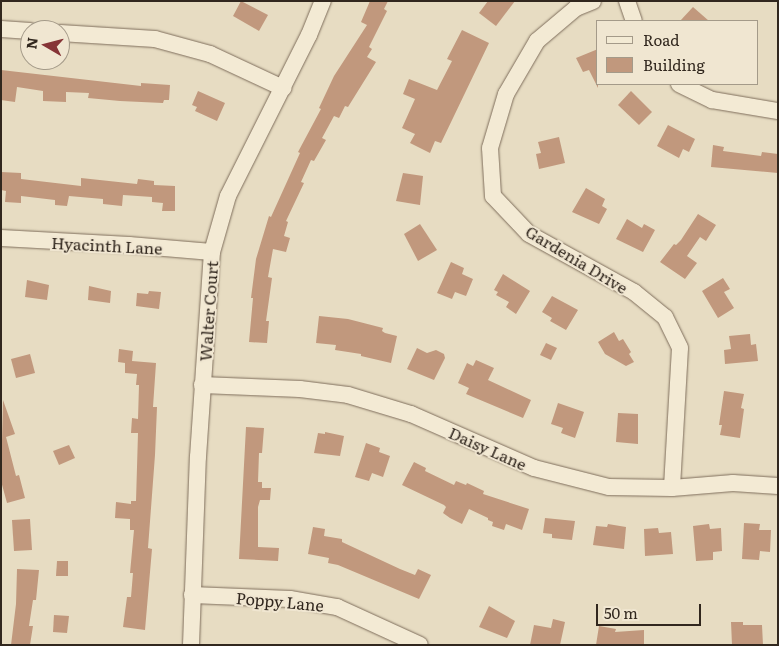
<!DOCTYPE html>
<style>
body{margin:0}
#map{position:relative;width:779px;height:646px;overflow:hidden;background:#e7dcc2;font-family:Literata,serif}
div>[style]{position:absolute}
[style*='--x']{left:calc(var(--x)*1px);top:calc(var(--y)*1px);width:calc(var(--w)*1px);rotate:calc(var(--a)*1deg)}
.building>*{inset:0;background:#c1987d}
.roads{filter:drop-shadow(0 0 1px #7f6e5c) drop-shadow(0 0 1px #7f6e5c)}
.minor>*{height:16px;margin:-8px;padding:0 8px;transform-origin:8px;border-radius:8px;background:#f3ead4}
span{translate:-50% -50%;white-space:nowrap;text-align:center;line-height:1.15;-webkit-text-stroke:4px #f0e6d1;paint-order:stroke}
.street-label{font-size:16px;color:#31271e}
.frame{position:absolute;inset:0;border:2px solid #31271e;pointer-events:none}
.legend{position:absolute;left:596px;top:20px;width:162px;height:65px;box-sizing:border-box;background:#f0e6d1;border:1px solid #a49a89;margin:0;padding:6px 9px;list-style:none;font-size:15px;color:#31271e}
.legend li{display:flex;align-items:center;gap:10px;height:25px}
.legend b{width:25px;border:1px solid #a49a89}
.north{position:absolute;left:20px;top:20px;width:50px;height:50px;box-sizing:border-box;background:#f0e6d1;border:1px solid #a49a89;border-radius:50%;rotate:278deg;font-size:14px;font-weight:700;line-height:20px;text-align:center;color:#31271e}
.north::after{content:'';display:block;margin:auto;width:18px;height:22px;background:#863436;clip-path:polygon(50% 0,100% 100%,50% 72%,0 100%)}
.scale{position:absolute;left:596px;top:604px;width:105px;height:22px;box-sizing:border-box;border:2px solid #31271e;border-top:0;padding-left:6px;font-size:15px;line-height:18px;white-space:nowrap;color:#31271e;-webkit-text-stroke:4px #f0e6d1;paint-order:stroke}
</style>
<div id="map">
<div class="building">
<i style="clip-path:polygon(241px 1px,268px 15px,259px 31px,233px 16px)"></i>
<i style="clip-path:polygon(370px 1px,388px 1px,384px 9px,387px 11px,369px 47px,372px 49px,367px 57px,376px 62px,348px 107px,345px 106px,339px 118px,334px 116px,322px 138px,326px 140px,314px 161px,311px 160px,301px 182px,304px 183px,286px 221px,288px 222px,284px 236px,290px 238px,286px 252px,273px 249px,268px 277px,272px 278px,266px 321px,269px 321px,267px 343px,249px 342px,253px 298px,251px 298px,256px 259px,269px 216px,271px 217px,300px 153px,298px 152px,321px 109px,319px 108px,334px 76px,367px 25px,361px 22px)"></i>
<i style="clip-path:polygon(488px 1px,515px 1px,496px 26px,479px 13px)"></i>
<i style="clip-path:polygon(693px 7px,709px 21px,680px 21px)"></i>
<i style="clip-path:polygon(462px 30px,489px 43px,441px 143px,435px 141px,430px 153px,410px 143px,415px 134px,402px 128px,415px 99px,403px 94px,409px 79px,437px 90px,452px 61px,447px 59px)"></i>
<i style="clip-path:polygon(598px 49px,598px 88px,589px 70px,583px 72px,576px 58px)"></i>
<i style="clip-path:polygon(1px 70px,141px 86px,141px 83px,170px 85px,169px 100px,164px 100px,163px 103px,120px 101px,88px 98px,89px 93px,66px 92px,66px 102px,43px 101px,43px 91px,17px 87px,15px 102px,1px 100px)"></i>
<i style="clip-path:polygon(198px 91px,225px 103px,217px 121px,195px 111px,197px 107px,192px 105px)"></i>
<i style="clip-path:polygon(631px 91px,652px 112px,639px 125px,618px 105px)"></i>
<i style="clip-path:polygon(668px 125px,695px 139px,689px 152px,683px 149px,679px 158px,657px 146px)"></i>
<i style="clip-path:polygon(559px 137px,565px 163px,539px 169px,536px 154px,541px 153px,538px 142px)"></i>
<i style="clip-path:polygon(713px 145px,724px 147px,723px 151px,761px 156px,762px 152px,778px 154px,778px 173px,711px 167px)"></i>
<i style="clip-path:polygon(1px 172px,21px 173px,21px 179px,81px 186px,81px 178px,137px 184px,138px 179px,154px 181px,154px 185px,175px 186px,175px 211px,162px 211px,163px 203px,152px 202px,152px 197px,123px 195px,122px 206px,103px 204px,103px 199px,69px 196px,67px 206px,55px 205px,55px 200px,21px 196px,21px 203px,5px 202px,6px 191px,1px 190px)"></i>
<i style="clip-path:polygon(403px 173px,423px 176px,420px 205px,396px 201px)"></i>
<i style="clip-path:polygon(586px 188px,605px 199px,602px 206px,607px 209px,599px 224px,572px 212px)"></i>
<i style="clip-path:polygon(698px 214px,716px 225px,706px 241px,700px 237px,687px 256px,697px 263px,685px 279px,660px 262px,674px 244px,676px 245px,681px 240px)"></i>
<i style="clip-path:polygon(627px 219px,642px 228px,644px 224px,655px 230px,643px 252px,616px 239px)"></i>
<i style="clip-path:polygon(420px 224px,437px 250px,418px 261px,404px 234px)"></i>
<i style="clip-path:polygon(451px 262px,464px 268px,462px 274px,473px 279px,466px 296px,455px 292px,452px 299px,437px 293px)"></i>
<i style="clip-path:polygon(503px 274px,530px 291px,516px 314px,506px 307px,509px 302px,496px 295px,498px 292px,494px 290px)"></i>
<i style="clip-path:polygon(723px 278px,730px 289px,724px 292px,734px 308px,718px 318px,702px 291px)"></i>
<i style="clip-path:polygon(27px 280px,49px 285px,47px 300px,25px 297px)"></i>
<i style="clip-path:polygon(89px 286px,111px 291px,110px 303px,88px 300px)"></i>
<i style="clip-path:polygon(149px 291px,161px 292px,159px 309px,136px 306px,137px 293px,148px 294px)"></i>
<i style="clip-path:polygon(552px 296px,578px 310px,566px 330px,550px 321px,552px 318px,542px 312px)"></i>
<i style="clip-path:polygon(319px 316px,348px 319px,383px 328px,382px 331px,385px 333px,397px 336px,391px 363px,361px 356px,361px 354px,335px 350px,336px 345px,316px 343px)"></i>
<i style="clip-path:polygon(614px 332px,619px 341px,623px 339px,631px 352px,629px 354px,634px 362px,626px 366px,605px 354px,598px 342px)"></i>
<i style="clip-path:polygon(750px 334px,751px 345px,756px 344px,758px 361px,725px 364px,724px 350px,731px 349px,729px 336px)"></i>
<i style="clip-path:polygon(546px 343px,557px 348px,551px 360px,540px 355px)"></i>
<i style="clip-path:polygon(417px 348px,427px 353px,436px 350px,444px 354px,445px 358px,434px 380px,407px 369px)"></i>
<i style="clip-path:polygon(119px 349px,133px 351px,132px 361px,156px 363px,153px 407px,157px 407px,155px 455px,148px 548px,152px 549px,145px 630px,123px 627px,127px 597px,131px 597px,133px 573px,130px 573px,134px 530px,130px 530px,130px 519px,115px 518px,116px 502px,131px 504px,131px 501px,136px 501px,138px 433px,131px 433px,132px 418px,138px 419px,139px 385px,136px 385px,137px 374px,125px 373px,125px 363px,118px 362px)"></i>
<i style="clip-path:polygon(30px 354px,35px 373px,16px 378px,11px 359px)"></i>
<i style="clip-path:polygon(476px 360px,494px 368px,488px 380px,531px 400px,523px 418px,466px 394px,469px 388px,458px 383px,467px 363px,473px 366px)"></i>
<i style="clip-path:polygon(724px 391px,744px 394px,741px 408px,744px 409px,740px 438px,720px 435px,722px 425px,719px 425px)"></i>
<i style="clip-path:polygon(3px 400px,15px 434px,6px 437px,16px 476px,19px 475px,25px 498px,7px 503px,1px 481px)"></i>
<i style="clip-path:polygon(558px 403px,584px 412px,575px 438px,561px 433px,563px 428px,551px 424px)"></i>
<i style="clip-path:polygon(618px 413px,638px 414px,638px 444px,616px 442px)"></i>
<i style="clip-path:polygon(246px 427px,264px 428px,262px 453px,259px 453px,258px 482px,262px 482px,262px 488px,271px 488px,270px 500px,260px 500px,258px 507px,258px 547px,279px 548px,278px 561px,239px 559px)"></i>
<i style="clip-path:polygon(325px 432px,344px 436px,340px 456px,314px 453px,318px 433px,325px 434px)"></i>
<i style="clip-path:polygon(366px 443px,380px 448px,379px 452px,390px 456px,383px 477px,372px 473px,369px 481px,355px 477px)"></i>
<i style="clip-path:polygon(69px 445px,75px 458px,59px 465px,53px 451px)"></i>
<i style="clip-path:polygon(414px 462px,426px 468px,425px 471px,454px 485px,456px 481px,466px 485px,467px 483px,484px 491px,483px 494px,529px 509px,522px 530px,506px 524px,504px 530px,492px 526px,493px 522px,488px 520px,488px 518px,469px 509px,462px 524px,450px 518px,443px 513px,446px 507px,444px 505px,402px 485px)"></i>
<i style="clip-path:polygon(545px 518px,575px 521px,572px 540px,552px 538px,552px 534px,543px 533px)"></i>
<i style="clip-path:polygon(30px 519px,32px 550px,14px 551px,12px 520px)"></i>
<i style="clip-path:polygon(744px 523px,760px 524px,759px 530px,771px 530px,770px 552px,760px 551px,759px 560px,742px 559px)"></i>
<i style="clip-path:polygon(608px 524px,626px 527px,624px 549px,593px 545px,596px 526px,607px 527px)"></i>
<i style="clip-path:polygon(709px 524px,710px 529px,721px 528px,722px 551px,713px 552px,713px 560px,696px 561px,693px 526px)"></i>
<i style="clip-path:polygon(313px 527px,325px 529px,324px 536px,342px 539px,342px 542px,400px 569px,415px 575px,418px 569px,431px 575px,419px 599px,338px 565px,328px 563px,329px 558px,308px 554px)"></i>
<i style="clip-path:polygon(658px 528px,659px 533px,671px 532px,673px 554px,645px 556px,644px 529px)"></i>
<i style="clip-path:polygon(57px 561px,68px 561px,68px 576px,56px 576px)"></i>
<i style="clip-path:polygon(17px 569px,39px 570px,36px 600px,33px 600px,29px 626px,33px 626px,30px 645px,11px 645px,16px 604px)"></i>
<i style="clip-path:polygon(489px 606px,515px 621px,507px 638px,479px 627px)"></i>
<i style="clip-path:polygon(54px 615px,69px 616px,67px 633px,53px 632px)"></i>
<i style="clip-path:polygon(553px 619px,565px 622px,560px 645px,530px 645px,534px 625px,551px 628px)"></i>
<i style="clip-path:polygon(731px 622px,743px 622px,743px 625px,762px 625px,763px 645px,732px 645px)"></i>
<i style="clip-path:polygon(599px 626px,616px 629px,615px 632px,644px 630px,644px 645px,596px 645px)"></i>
</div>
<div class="roads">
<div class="minor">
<i style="--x:593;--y:1;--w:18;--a:158"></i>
<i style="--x:576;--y:8;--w:51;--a:139.8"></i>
<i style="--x:537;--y:41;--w:61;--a:120.3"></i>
<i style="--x:506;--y:94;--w:56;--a:106.5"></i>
<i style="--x:490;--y:148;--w:48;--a:86.4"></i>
<i style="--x:493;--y:196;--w:52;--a:46.5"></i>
<i style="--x:529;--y:234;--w:120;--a:28.9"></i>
<i style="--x:634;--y:292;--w:40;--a:39"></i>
<i style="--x:665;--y:317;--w:34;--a:64"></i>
<i style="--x:680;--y:348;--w:140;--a:93.3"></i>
<i style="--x:627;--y:1;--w:21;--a:71"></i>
<i style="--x:1;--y:29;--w:29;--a:4"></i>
<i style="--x:60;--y:33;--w:95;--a:3.6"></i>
<i style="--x:155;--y:39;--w:57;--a:15.3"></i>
<i style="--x:210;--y:54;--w:81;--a:25"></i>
<i style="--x:679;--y:84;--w:37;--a:26"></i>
<i style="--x:712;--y:100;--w:67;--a:9.5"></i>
<i style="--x:1;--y:238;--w:128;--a:3.1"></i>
<i style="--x:129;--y:245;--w:83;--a:4.8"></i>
<i style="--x:202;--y:385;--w:98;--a:2.3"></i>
<i style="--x:300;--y:389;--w:48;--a:7.1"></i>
<i style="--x:348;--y:395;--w:66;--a:16.8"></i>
<i style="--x:411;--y:414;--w:134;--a:23.7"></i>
<i style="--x:534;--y:468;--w:77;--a:14.2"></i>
<i style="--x:609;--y:487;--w:63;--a:0.9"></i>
<i style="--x:672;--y:488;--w:61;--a:-4.7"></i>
<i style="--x:733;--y:483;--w:45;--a:3.8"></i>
<i style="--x:192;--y:595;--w:98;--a:2.3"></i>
<i style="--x:290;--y:599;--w:48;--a:9.7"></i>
<i style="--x:337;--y:607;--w:91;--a:24.6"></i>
<i style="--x:191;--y:645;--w:188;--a:-87.9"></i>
<i style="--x:198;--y:457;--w:205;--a:-86.1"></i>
<i style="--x:212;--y:252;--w:58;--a:-74.1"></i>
<i style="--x:228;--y:196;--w:180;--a:-63.3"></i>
<i style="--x:309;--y:35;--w:37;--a:-68"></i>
</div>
</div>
<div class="street-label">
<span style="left:107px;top:245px;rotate:3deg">Hyacinth Lane</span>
<span style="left:577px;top:259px;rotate:31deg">Gardenia Drive</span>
<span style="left:208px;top:311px;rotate:-86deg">Walter Court</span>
<span style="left:488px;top:448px;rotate:24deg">Daisy Lane</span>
<span style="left:280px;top:601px;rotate:5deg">Poppy Lane</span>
</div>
<div class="frame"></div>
<ul class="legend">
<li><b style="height:6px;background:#f3ead4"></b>Road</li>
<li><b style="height:14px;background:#c1987d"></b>Building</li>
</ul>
<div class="north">N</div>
<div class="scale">50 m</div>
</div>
